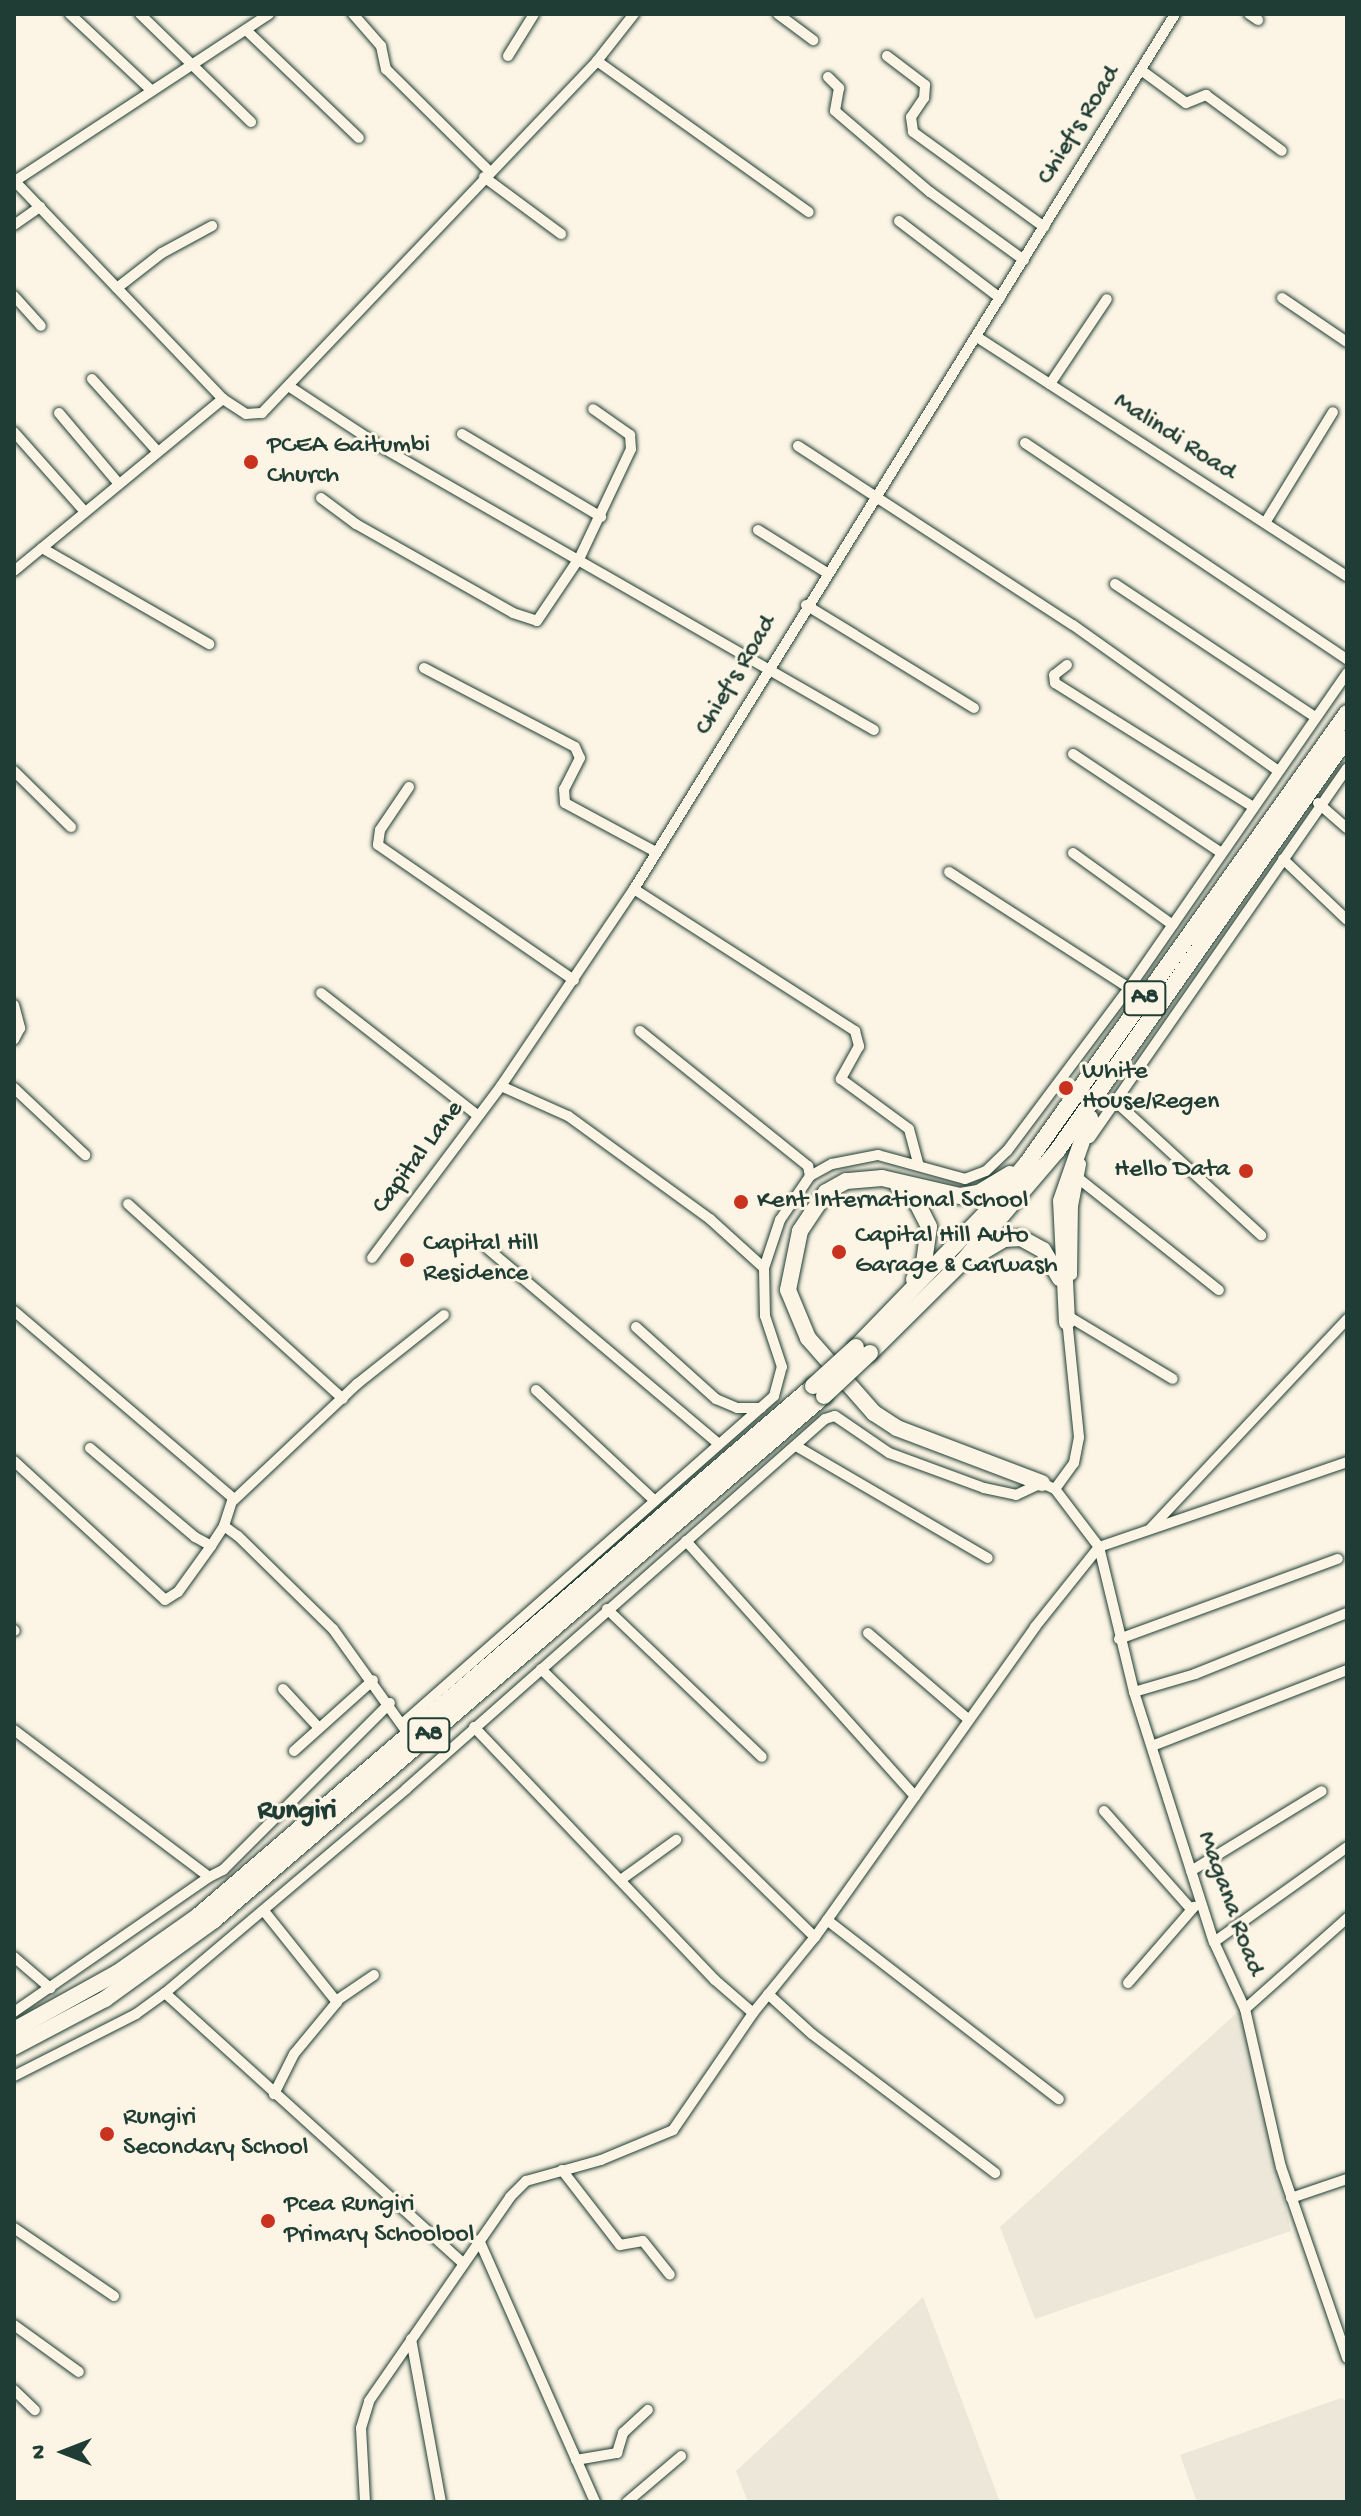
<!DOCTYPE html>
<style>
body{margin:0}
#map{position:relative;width:1361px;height:2516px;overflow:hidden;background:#fcf5e5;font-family:"Gochi Hand",sans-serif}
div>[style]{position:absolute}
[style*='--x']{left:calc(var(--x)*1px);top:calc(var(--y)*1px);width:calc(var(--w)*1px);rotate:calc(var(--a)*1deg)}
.built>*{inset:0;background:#ece7d8}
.roads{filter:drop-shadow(0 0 2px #1f3d34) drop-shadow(0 0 2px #1f3d34)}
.minor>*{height:10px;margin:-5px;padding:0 5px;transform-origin:5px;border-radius:5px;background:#fcf5e5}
.trunk>*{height:16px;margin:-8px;padding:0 8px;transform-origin:8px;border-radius:8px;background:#fcf5e5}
.bridges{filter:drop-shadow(0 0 2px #1f3d34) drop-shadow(0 0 2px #1f3d34)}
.trunk-bridge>*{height:16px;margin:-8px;padding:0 8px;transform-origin:8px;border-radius:8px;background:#fcf5e5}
.dots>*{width:22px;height:22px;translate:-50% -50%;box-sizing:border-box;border:4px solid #fcf5e5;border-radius:50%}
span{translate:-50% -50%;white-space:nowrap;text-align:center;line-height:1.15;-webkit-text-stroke:6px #fcf5e5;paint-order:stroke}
.shield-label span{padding:2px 6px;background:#fcf5e5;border:2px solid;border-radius:6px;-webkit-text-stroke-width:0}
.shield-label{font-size:24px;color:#1f3d34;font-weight:700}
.street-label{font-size:26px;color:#1f3d34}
.poi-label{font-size:26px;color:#1f3d34}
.left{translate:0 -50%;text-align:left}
.right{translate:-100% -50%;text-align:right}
.neighbourhood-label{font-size:28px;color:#1f3d34;font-weight:700}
.frame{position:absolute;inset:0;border:16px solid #1f3d34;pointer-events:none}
.north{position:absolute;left:24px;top:2412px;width:80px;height:80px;-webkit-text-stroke:6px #fcf5e5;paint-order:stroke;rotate:270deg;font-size:22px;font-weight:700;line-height:32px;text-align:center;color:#1f3d34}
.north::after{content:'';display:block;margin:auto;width:28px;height:36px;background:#1f3d34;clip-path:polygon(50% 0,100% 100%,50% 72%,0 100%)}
</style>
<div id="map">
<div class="built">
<i style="clip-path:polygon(1240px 2010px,1291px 2231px,1035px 2319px,1000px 2227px)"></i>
<i style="clip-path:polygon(923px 2297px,1000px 2502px,748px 2502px,736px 2471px)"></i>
<i style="clip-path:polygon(1341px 2398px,1347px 2401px,1347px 2502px,1197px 2502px,1180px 2455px)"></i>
</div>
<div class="roads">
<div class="minor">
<i style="--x:70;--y:14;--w:112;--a:43.2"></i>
<i style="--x:140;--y:14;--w:155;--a:44.2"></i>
<i style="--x:353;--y:14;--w:43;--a:48.8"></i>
<i style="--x:381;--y:46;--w:24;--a:78"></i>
<i style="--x:386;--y:69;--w:145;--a:44.7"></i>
<i style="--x:778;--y:14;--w:44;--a:36.6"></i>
<i style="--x:1249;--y:14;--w:11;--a:34"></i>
<i style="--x:246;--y:30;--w:156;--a:43.7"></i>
<i style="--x:508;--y:56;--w:49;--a:-58.2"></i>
<i style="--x:887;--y:56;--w:48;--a:37.3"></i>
<i style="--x:925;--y:85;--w:13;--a:94"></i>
<i style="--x:924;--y:98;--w:23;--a:124"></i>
<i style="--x:911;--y:117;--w:15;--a:82"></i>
<i style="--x:913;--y:132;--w:162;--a:35.9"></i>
<i style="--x:597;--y:61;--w:260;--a:35.5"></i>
<i style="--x:1141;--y:70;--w:56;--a:36.3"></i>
<i style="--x:1186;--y:103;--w:22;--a:-22"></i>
<i style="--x:1206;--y:95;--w:94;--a:36.4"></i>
<i style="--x:828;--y:77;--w:16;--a:45"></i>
<i style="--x:839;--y:88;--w:23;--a:100"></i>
<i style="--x:835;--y:111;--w:125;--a:40.5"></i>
<i style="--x:930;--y:192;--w:116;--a:35.9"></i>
<i style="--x:484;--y:177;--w:96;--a:36.5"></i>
<i style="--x:899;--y:221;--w:127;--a:37.3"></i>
<i style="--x:14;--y:225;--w:32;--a:-35"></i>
<i style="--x:117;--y:288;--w:57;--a:-37.9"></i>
<i style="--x:162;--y:253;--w:57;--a:-28.4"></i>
<i style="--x:14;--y:296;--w:40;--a:48"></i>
<i style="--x:1282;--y:298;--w:78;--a:34.1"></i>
<i style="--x:977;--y:337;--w:440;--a:32.9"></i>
<i style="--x:92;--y:379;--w:98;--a:47.9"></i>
<i style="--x:1050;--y:384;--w:102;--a:-56.2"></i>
<i style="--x:290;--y:387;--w:111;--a:33.3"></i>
<i style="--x:383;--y:448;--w:566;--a:29.87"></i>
<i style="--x:223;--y:399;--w:301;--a:-133.7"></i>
<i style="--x:15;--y:181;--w:304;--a:-33.3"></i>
<i style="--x:59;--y:413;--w:93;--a:49.8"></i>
<i style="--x:14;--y:432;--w:107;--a:48.4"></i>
<i style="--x:462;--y:434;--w:162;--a:30.8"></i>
<i style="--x:1025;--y:443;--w:388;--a:33.9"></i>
<i style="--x:798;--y:446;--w:328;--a:33.1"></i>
<i style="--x:1073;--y:625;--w:250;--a:35.4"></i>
<i style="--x:321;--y:498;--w:44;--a:36.6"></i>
<i style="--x:356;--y:524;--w:180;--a:29.5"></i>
<i style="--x:513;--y:613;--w:25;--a:18"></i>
<i style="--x:537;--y:621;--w:77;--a:-56.1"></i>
<i style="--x:580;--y:557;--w:119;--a:-64.7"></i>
<i style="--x:631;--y:449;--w:14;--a:-94"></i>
<i style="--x:630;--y:435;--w:45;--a:-144.9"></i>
<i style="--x:1265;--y:523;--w:130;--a:-58.5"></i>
<i style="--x:758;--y:530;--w:81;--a:31.9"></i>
<i style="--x:42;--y:548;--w:193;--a:29.9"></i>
<i style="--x:14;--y:571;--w:271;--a:-39.5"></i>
<i style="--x:223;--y:399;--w:27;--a:33"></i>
<i style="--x:246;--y:414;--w:16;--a:-4"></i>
<i style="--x:262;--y:413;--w:486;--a:-46.4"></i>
<i style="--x:597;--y:61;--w:60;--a:-51.8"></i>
<i style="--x:1115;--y:584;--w:240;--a:33.6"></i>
<i style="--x:806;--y:605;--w:197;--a:31.5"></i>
<i style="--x:1067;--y:665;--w:16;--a:142"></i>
<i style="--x:1054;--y:675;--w:8;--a:83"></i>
<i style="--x:1055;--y:683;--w:232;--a:32"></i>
<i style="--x:424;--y:668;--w:170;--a:27.6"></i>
<i style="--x:575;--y:747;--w:12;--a:66"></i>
<i style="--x:580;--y:758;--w:35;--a:117"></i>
<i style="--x:564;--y:789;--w:14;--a:86"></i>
<i style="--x:565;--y:803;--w:103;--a:28.3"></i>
<i style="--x:1073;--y:754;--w:177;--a:33.7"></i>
<i style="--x:14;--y:771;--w:80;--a:44.5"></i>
<i style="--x:409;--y:787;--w:52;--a:124"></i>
<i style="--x:380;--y:830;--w:15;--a:98"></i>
<i style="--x:378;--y:845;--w:238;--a:34.6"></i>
<i style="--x:1318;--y:803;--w:38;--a:41"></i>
<i style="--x:1073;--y:853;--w:123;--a:35.8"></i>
<i style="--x:1283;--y:859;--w:88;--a:43.6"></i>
<i style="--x:949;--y:872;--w:214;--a:32.8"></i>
<i style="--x:634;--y:889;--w:263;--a:32.7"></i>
<i style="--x:855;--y:1031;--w:16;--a:75"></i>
<i style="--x:859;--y:1046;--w:38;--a:119"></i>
<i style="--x:841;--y:1079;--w:84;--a:36.3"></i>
<i style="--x:909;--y:1129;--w:38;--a:75"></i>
<i style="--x:321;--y:993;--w:198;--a:38"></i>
<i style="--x:14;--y:1005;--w:24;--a:75"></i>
<i style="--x:20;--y:1028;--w:13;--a:117"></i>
<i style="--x:640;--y:1031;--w:216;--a:38.8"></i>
<i style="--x:808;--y:1166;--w:10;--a:79"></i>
<i style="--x:14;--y:1088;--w:98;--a:43.3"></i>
<i style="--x:1114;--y:1100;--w:200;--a:42.6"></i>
<i style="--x:1090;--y:1138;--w:450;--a:-55.2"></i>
<i style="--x:1078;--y:1178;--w:180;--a:38.5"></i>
<i style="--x:128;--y:1204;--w:290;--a:42.2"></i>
<i style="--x:488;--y:1249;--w:302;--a:40.2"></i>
<i style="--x:372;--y:1258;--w:215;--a:-53.1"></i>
<i style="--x:764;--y:1268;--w:73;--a:-137.8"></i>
<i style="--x:710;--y:1219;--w:175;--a:-144"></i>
<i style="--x:568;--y:1116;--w:73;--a:-155.9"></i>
<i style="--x:501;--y:1086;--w:238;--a:-56"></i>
<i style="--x:634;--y:889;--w:1029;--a:-58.27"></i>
<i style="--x:1072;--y:1275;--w:69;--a:-89.2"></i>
<i style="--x:1073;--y:1206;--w:43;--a:-79.2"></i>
<i style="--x:14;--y:1311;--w:288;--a:40.5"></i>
<i style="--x:233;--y:1498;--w:29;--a:108"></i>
<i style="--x:1068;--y:1316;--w:122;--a:31"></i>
<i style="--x:636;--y:1327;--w:108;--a:42"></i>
<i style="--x:716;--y:1399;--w:23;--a:23"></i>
<i style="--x:737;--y:1408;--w:24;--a:0"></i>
<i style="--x:536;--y:1390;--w:161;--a:43"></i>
<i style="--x:796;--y:1446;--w:222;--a:30.3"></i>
<i style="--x:90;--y:1448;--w:138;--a:40.3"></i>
<i style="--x:195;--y:1537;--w:18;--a:29"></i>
<i style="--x:211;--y:1546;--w:24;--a:-57"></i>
<i style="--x:224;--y:1526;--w:17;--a:36"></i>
<i style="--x:238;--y:1536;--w:133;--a:44.4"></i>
<i style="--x:333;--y:1629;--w:122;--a:54.4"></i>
<i style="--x:14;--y:1461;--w:205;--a:42.6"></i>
<i style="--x:165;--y:1600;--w:15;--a:-32"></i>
<i style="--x:178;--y:1592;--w:57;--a:-54.3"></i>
<i style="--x:1055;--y:1489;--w:32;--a:-54"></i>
<i style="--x:1074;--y:1463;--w:26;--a:-79"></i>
<i style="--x:1079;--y:1437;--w:119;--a:-95.8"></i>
<i style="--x:234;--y:1500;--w:169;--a:-43.3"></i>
<i style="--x:357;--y:1384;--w:111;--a:-38.4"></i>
<i style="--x:1151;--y:1528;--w:287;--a:-46.8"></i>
<i style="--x:686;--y:1541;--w:343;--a:48.1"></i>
<i style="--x:607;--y:1609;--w:214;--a:43.7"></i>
<i style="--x:14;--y:1630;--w:1;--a:45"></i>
<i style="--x:868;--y:1633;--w:133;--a:40.7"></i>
<i style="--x:1119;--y:1639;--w:233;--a:-20.1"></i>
<i style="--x:541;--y:1669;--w:383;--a:44.4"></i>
<i style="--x:283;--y:1689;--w:53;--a:47.3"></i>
<i style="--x:1134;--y:1692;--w:64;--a:-16.4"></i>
<i style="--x:1195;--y:1674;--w:164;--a:-21.9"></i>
<i style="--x:402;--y:1724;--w:496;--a:-41.4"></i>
<i style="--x:774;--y:1396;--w:30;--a:-75"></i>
<i style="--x:782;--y:1367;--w:54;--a:-108.4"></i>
<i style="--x:765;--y:1316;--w:48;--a:-91.2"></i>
<i style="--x:764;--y:1268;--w:51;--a:-71.6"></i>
<i style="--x:780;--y:1220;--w:53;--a:-55.7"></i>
<i style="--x:810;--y:1176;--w:25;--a:-29"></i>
<i style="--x:832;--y:1164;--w:47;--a:-11.1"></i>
<i style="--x:878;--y:1155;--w:90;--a:15.4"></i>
<i style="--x:965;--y:1179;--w:22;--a:-21"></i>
<i style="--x:986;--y:1171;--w:29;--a:-44"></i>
<i style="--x:1007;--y:1151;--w:204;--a:-53.2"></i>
<i style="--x:1129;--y:988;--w:383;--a:-55.3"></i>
<i style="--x:474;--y:1727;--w:349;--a:46.4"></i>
<i style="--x:715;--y:1980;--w:50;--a:41"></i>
<i style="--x:14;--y:1730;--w:244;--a:37"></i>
<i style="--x:209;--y:1877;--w:16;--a:-27"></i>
<i style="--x:223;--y:1870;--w:236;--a:-45"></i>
<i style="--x:1152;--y:1746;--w:209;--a:-21.3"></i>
<i style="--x:294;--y:1751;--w:106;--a:-41.9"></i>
<i style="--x:1104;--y:1811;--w:131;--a:48.4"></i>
<i style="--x:1191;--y:1871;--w:153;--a:-31.4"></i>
<i style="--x:622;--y:1879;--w:67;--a:-35.8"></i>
<i style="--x:264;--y:1911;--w:117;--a:51.3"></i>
<i style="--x:337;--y:2002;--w:67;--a:129.6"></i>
<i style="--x:294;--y:2054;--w:45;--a:116.6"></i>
<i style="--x:827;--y:1920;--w:293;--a:37.7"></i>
<i style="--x:1214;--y:1942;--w:163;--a:-35.5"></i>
<i style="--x:14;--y:1957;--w:48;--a:40.7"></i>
<i style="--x:1128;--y:1983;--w:101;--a:-49"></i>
<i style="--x:165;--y:1993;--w:402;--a:42.2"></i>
<i style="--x:768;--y:1994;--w:59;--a:42.3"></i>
<i style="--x:812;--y:2034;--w:230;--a:37.2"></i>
<i style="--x:336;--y:2001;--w:46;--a:-34.4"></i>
<i style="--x:1245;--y:2009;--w:137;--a:-41.7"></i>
<i style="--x:14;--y:2012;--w:237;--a:-34.7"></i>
<i style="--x:14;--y:2076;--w:137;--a:-26.9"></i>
<i style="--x:136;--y:2014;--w:36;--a:-36"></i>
<i style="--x:165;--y:1993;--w:316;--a:-40.2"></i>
<i style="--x:406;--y:1789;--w:559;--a:-41.45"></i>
<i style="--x:825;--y:1419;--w:10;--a:-17"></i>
<i style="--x:835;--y:1416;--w:65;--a:34.4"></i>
<i style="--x:889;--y:1453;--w:101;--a:20.2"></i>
<i style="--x:984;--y:1488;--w:33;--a:12"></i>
<i style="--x:1016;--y:1495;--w:29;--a:-25"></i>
<i style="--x:1042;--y:1483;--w:14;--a:25"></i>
<i style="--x:1055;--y:1489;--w:73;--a:52.8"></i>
<i style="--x:1099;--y:1547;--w:149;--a:76.4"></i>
<i style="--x:1134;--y:1692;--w:262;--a:72.3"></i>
<i style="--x:1214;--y:1942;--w:74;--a:65.2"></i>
<i style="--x:1245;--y:2009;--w:162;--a:77.2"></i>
<i style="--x:1281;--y:2167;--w:202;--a:70.9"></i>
<i style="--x:562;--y:2170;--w:95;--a:52.3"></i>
<i style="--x:620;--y:2245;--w:23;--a:-10"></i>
<i style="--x:643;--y:2241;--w:43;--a:51.5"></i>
<i style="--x:1291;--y:2198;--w:59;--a:-18.7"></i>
<i style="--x:14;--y:2228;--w:121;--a:34.2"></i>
<i style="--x:479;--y:2240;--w:287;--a:66.1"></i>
<i style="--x:14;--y:2325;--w:80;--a:35.9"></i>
<i style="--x:411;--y:2339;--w:166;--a:79.6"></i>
<i style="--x:14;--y:2390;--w:29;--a:44"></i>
<i style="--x:576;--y:2460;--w:42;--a:-9.7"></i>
<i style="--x:617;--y:2453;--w:21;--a:-73"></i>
<i style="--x:623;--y:2433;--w:34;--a:-43"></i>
<i style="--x:365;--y:2502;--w:74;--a:-93.1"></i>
<i style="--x:361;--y:2428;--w:28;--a:-73"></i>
<i style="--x:369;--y:2401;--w:248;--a:-55.3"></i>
<i style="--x:510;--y:2197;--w:23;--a:-45"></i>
<i style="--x:526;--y:2181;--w:78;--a:-15.6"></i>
<i style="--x:601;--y:2160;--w:78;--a:-22.6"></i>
<i style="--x:673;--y:2130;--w:142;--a:-55.6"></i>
<i style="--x:753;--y:2013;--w:98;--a:-50.8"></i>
<i style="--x:815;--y:1937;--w:380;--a:-54.6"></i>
<i style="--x:1035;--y:1627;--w:102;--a:-51.3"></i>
<i style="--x:1099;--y:1547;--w:262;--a:-18.9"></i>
<i style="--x:627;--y:2502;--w:71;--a:-40.4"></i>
</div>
<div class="trunk">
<i style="--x:1010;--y:1174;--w:37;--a:149"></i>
<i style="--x:978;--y:1193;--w:18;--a:171"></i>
<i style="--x:960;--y:1196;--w:80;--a:-167"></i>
<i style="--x:882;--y:1178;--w:36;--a:175"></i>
<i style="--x:846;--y:1181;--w:23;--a:151"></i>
<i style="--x:826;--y:1192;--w:47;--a:123.7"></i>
<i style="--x:800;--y:1231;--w:60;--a:101.5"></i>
<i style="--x:788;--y:1290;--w:52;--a:67.4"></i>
<i style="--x:808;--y:1338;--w:100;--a:48.7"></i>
<i style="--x:874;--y:1413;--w:27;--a:33"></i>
<i style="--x:897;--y:1428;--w:155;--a:20.8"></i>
<i style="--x:898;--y:1186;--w:21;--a:37"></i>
<i style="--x:915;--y:1199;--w:31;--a:63"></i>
<i style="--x:929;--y:1227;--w:35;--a:98"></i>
<i style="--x:924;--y:1262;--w:20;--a:120"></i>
<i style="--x:979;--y:1254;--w:29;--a:-31"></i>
<i style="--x:1004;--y:1239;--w:17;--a:-3"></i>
<i style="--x:1021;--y:1238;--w:25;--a:29"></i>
<i style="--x:1043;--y:1250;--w:33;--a:59"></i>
<i style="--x:1067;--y:1322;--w:121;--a:-92.8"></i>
<i style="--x:1061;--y:1201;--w:88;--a:-70.7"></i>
<i style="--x:856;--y:1347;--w:184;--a:-45.9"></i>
<i style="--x:984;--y:1215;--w:67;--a:-50.4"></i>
<i style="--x:1027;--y:1163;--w:552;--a:-54.58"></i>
<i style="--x:870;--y:1353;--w:131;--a:-44.7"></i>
<i style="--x:963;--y:1261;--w:145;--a:-49.5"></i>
<i style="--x:1057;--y:1151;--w:505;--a:-54.92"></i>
<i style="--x:14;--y:2030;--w:118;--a:-29"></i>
<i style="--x:117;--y:1973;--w:99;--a:-35.1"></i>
<i style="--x:198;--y:1916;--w:812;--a:-40.75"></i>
<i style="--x:14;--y:2047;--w:103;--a:-27.8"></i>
<i style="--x:105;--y:1999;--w:135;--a:-35.9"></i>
<i style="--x:214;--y:1920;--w:804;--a:-40.66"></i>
</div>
</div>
<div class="bridges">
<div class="trunk-bridge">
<i style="--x:813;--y:1386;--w:58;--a:-42.2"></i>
<i style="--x:824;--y:1396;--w:63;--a:-43.1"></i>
</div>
</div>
<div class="dots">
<i style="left:251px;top:462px;background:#c8321e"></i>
<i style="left:1066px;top:1088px;background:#c8321e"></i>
<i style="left:1246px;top:1171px;background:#c8321e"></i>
<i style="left:741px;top:1202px;background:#c8321e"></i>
<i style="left:839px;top:1252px;background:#c8321e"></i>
<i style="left:407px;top:1260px;background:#c8321e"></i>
<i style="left:107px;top:2134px;background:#c8321e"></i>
<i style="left:268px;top:2221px;background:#c8321e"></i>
</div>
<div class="shield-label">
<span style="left:1145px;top:998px">A8</span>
<span style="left:429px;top:1735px">A8</span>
</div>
<div class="street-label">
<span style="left:1080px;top:126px;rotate:-58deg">Chief's Road</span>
<span style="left:1174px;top:438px;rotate:33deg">Malindi Road</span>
<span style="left:737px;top:676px;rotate:-59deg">Chief's Road</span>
<span style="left:419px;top:1158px;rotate:-53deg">Capital Lane</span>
<span style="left:1229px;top:1904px;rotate:70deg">Magana Road</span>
</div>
<div class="poi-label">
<span class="left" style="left:267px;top:462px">PCEA Gaitumbi<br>Church</span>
<span class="left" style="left:1082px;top:1088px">White<br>House/Regen</span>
<span class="right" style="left:1230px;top:1171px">Hello Data</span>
<span class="left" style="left:757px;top:1202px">Kent International School</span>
<span class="left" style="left:855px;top:1252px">Capital Hill Auto<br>Garage &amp; Carwash</span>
<span class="left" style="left:423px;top:1260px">Capital Hill<br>Residence</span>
<span class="left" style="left:123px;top:2134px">Rungiri<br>Secondary School</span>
<span class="left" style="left:284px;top:2221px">Pcea Rungiri<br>Primary Schoolool</span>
</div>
<div class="neighbourhood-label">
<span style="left:297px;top:1812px">Rungiri</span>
</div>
<div class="frame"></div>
<div class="north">N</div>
</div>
